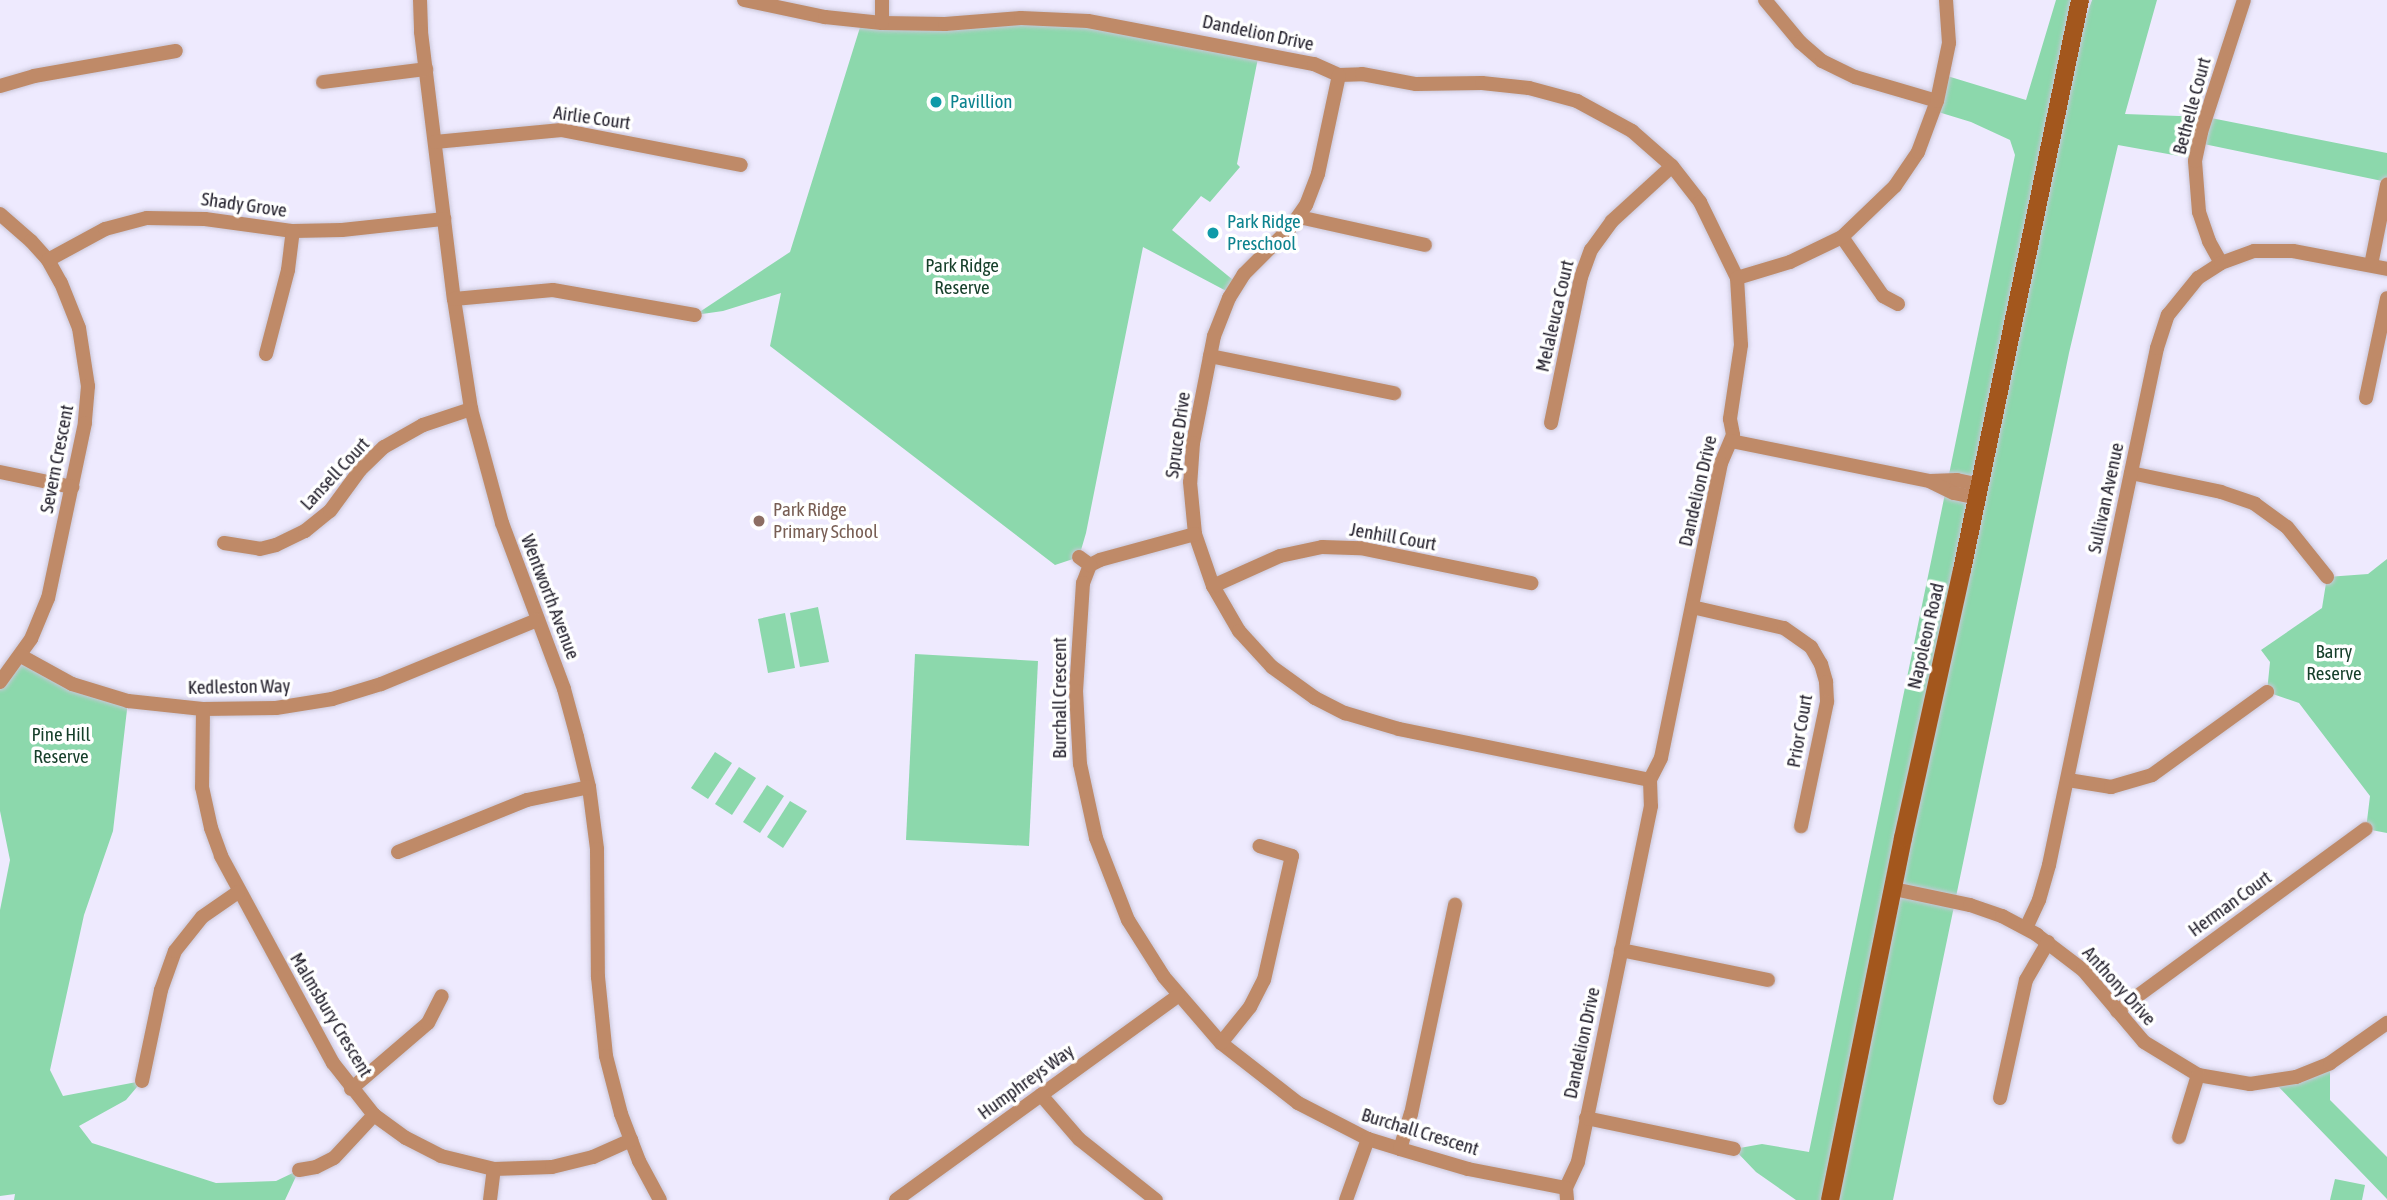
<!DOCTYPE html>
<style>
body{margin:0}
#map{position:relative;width:2387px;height:1200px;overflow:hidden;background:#eeeafe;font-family:"Asap Condensed",sans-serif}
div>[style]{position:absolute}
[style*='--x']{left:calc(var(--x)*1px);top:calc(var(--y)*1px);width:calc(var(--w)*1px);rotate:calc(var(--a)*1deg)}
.green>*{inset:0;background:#8cd8ac}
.roads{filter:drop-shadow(0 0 2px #c9c6d8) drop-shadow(0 0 2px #c9c6d8)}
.minor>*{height:14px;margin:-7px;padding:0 7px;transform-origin:7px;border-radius:7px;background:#bf8a68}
.secondary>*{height:18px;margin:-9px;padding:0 9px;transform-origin:9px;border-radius:9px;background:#a3571d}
.dots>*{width:19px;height:19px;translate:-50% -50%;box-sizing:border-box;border:4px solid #fff;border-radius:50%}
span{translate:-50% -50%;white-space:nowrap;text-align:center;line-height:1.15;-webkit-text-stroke:7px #fff;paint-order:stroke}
.street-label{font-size:19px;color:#23202c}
.culture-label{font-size:19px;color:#0d838f}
.left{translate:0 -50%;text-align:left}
.park-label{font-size:19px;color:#163f2a}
.education-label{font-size:19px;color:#785e54}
</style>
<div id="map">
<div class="green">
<i style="clip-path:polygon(2056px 0,2080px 0,2065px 76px,2092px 0,2157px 0,2125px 114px,2206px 117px,2387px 153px,2387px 182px,2199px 143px,2196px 159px,2118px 145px,2069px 353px,1893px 1200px,1796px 1200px,1756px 1172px,1734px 1149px,1762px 1144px,1809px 1152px,2015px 155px,2010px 140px,1971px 122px,1935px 111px,1944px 75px,2026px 100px)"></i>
<i style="clip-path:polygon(1045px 18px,1259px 53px,1237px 164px,1240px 167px,1210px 202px,1201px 196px,1172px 230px,1238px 284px,1232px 294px,1143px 247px,1086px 533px,1079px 557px,1055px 565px,770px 346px,781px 293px,723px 311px,695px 315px,790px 252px,862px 21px)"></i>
<i style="clip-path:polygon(2387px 559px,2387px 833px,2366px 829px,2370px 796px,2299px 703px,2267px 692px,2270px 662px,2261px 650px,2322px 608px,2327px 577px,2368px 574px)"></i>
<i style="clip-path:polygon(818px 607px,829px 662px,800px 667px,790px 613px)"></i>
<i style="clip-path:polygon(785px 613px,795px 668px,768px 673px,758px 619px)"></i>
<i style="clip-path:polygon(915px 654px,1038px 661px,1029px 846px,906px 840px)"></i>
<i style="clip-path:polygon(21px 656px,128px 701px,113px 831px,84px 915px,50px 1070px,63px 1096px,142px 1081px,126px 1100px,79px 1126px,92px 1143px,216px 1183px,276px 1181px,299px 1170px,285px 1200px,14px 1200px,15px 1194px,0 1196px,0 910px,10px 860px,0 811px,0 682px)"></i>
<i style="clip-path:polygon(715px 752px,732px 763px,708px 799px,691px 788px)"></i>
<i style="clip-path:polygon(739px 767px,756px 778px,732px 815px,715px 804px)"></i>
<i style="clip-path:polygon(767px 785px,784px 796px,760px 833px,743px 822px)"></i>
<i style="clip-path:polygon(790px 801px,807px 811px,783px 848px,767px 837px)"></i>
<i style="clip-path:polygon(2330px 1063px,2330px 1100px,2387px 1157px,2387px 1199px,2274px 1082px)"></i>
<i style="clip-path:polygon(2335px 1179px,2365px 1185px,2362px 1200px,2330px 1200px)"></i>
</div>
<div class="roads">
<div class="minor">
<i style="--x:420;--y:0;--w:32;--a:88"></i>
<i style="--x:421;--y:32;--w:269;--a:83"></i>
<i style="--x:454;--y:299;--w:111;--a:81.2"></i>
<i style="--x:471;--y:409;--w:118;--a:74.8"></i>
<i style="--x:502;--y:523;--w:177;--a:69.5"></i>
<i style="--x:564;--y:689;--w:50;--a:74.8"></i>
<i style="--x:577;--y:737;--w:51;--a:76.5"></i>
<i style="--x:589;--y:787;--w:63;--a:82.6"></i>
<i style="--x:597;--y:849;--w:128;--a:89.6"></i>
<i style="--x:598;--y:977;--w:79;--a:84.2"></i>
<i style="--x:606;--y:1056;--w:60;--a:75.5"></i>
<i style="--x:621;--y:1114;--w:50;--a:69"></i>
<i style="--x:639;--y:1161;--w:44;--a:61.7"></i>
<i style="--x:744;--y:0;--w:83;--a:11.9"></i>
<i style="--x:825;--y:17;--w:57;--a:6"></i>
<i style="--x:882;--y:23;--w:63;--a:0.9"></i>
<i style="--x:945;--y:24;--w:76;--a:-4.5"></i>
<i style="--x:1021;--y:18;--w:67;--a:2.6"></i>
<i style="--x:1088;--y:21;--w:230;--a:10.8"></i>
<i style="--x:1314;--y:64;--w:27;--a:24"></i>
<i style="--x:1339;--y:75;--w:23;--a:-2"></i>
<i style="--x:1362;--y:74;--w:55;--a:10.5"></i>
<i style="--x:1416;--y:84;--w:66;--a:-0.9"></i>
<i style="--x:1482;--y:83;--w:47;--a:6.1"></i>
<i style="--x:1529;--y:88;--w:50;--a:15.2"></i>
<i style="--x:1577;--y:101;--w:63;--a:28.6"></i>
<i style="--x:1632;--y:131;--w:53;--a:41.2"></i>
<i style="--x:1672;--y:166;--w:46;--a:52.1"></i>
<i style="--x:1700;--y:202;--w:85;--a:64"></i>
<i style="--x:1737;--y:278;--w:67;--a:86.6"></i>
<i style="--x:1741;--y:345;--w:75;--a:98.5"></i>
<i style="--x:1730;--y:419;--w:16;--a:79"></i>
<i style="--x:1733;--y:435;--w:30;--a:113"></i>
<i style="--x:1721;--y:463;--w:301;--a:101.5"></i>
<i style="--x:1661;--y:758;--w:25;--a:117"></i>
<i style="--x:1650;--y:780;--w:26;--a:88"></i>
<i style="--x:1651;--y:806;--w:363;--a:101.6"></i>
<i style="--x:1578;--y:1162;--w:29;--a:115"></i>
<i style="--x:1566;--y:1188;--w:12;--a:85"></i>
<i style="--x:1765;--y:0;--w:55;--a:50.2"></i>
<i style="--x:1800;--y:42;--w:29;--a:41"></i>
<i style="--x:1822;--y:61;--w:37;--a:26"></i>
<i style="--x:1855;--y:77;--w:85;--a:16.3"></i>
<i style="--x:882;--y:23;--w:23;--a:-90"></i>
<i style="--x:1339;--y:75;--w:101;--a:102"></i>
<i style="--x:1318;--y:174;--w:33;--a:111"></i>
<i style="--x:1306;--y:205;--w:29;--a:125"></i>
<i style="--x:1289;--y:229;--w:64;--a:135"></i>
<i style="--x:1244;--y:274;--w:28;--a:122"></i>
<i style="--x:1229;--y:298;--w:41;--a:111.5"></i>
<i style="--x:1214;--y:336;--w:109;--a:101.1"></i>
<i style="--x:1193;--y:443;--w:39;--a:94"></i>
<i style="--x:1190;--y:482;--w:52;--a:84.5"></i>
<i style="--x:1195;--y:534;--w:55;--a:70.9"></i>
<i style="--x:1213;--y:586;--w:52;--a:60"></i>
<i style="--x:1239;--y:631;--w:49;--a:47.5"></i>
<i style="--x:1272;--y:667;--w:53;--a:35.8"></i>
<i style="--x:1315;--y:698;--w:34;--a:27"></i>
<i style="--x:1345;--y:713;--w:56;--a:16.5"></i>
<i style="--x:1399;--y:729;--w:256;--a:11.5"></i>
<i style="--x:323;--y:82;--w:104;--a:-7.2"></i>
<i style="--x:0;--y:86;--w:35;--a:-16"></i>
<i style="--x:34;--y:76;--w:144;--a:-10"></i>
<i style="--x:435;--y:142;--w:127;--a:-5.4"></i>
<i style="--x:561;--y:130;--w:183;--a:11"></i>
<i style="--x:0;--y:214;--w:41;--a:41.1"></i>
<i style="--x:31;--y:241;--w:25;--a:48"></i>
<i style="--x:48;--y:260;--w:26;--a:61"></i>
<i style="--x:61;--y:283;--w:48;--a:68.2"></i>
<i style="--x:79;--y:328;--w:59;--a:81.2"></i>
<i style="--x:88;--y:386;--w:37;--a:95"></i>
<i style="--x:85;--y:423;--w:179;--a:101.9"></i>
<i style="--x:48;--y:598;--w:44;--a:112.5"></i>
<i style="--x:31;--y:639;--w:53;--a:125.8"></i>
<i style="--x:1299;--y:217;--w:129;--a:12.5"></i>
<i style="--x:1842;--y:237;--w:72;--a:55.2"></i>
<i style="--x:1883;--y:296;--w:17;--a:28"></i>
<i style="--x:48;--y:260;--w:65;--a:-28.5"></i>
<i style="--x:105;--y:229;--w:43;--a:-14.7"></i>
<i style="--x:147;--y:218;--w:58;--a:1"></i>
<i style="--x:205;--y:219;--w:89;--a:7.8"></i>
<i style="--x:293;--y:231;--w:49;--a:-1.2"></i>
<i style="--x:342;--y:230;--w:103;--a:-6.2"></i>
<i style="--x:2221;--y:263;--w:25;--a:-119"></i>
<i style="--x:2209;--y:241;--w:31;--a:-109"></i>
<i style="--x:2199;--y:212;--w:51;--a:-94.5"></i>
<i style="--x:2195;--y:161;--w:30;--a:-78"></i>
<i style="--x:2201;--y:132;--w:139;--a:-72"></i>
<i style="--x:2371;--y:265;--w:82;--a:-78.7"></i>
<i style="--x:1737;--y:278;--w:55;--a:-16.8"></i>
<i style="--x:1790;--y:262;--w:58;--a:-25.7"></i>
<i style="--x:1842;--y:237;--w:74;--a:-43.9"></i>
<i style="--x:1895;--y:186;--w:41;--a:-55.9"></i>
<i style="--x:1918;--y:152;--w:54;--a:-69.6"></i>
<i style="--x:1937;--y:101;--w:59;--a:-78.3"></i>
<i style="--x:1949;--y:43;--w:43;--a:-94"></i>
<i style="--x:454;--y:299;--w:99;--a:-5.2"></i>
<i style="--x:553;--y:290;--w:144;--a:10"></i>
<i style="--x:266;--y:354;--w:87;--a:-75.3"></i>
<i style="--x:288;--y:270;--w:39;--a:-83"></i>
<i style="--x:1210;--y:356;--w:188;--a:11.4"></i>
<i style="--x:2366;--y:398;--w:102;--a:-78.1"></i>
<i style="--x:1551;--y:423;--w:149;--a:-78.4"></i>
<i style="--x:1581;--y:277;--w:29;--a:-70"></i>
<i style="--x:1591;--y:250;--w:36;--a:-54"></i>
<i style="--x:1612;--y:221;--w:81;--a:-42.5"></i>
<i style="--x:1731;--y:441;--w:203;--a:11.4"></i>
<i style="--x:1930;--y:481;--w:27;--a:-2"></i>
<i style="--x:1957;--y:480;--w:24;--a:12"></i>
<i style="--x:0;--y:472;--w:74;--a:11.8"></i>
<i style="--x:2131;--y:473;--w:92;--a:11.9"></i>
<i style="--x:2221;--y:492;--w:36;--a:19"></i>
<i style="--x:2255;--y:504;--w:39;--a:36"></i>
<i style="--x:2287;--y:527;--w:64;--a:51.3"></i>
<i style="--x:1931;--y:482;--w:25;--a:26"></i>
<i style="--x:1954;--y:493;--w:24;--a:12"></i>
<i style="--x:1195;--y:534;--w:98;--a:164.7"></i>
<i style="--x:1100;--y:560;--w:11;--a:153"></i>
<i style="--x:1090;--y:565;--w:19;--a:111"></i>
<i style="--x:1083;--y:583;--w:108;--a:93.7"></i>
<i style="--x:1076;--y:691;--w:73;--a:86.9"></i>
<i style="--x:1080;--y:764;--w:76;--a:77.8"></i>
<i style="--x:1096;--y:838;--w:88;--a:68.7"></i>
<i style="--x:1128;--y:920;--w:67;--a:57.7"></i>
<i style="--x:1164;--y:977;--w:87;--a:49.2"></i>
<i style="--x:1221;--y:1043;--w:98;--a:37.9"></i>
<i style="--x:1298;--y:1103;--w:79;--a:27.2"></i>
<i style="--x:1368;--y:1139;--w:34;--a:17"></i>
<i style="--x:1400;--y:1149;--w:71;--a:16.4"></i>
<i style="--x:1468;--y:1169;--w:100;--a:11"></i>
<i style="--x:224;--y:543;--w:36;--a:9"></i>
<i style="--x:260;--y:549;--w:16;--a:-14"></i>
<i style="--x:276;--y:545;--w:32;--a:-26"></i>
<i style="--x:305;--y:531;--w:32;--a:-39"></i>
<i style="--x:330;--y:511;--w:51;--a:-53.8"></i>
<i style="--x:360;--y:470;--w:33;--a:-44"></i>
<i style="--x:384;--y:447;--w:45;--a:-29.4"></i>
<i style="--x:423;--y:425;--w:51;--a:-18.4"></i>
<i style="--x:1079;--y:557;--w:14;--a:36"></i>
<i style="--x:1213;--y:586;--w:73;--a:-24.1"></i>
<i style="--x:1280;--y:556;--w:43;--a:-12.1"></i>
<i style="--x:1322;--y:547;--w:38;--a:2"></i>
<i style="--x:1360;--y:548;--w:175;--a:11.6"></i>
<i style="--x:1692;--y:607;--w:94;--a:12.9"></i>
<i style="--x:1784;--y:628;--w:33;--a:35"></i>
<i style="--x:1811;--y:647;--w:20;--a:60"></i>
<i style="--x:1821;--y:664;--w:19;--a:74"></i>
<i style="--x:1826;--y:682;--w:20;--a:87"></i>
<i style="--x:1827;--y:702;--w:127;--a:101.8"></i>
<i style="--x:21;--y:656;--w:58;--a:28.8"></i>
<i style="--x:72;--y:684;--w:59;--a:16.9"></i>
<i style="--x:128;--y:701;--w:75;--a:6.1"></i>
<i style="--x:203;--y:709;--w:73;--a:-0.8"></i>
<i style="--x:276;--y:708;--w:57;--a:-9.1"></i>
<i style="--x:332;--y:699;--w:51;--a:-17"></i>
<i style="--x:381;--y:684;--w:169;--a:-22.3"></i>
<i style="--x:203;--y:709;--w:78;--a:90.7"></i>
<i style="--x:202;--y:787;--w:42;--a:77.6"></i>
<i style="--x:211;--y:828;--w:30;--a:70"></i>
<i style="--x:221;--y:856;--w:235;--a:61.6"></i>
<i style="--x:333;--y:1063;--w:66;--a:51.7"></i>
<i style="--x:374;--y:1115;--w:39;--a:36"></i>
<i style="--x:406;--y:1138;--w:39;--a:27"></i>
<i style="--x:441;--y:1156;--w:55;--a:13.8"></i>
<i style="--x:494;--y:1169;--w:58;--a:-2"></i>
<i style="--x:552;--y:1167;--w:42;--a:-13.7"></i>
<i style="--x:593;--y:1157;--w:42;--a:-24.1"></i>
<i style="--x:2068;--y:780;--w:44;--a:9.2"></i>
<i style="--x:2111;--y:787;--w:43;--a:-16.3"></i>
<i style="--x:2152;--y:775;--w:142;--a:-35.8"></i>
<i style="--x:398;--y:852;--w:139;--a:-22"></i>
<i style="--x:527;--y:800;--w:63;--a:-11.8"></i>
<i style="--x:1894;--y:889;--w:78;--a:11.9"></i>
<i style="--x:1970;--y:905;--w:34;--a:19"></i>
<i style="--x:2002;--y:916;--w:40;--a:28"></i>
<i style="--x:2037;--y:935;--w:58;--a:37.3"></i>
<i style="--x:2083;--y:970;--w:94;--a:49.7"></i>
<i style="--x:2144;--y:1042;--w:63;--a:31.4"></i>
<i style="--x:2198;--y:1075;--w:53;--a:9.8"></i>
<i style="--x:2250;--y:1084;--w:47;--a:-8.7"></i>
<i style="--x:2296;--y:1077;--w:37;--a:-22"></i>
<i style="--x:2330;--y:1063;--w:70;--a:-35.1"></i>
<i style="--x:2026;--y:928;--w:31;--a:-65"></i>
<i style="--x:2039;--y:900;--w:36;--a:-74"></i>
<i style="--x:2049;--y:865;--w:528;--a:-78.2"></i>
<i style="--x:2157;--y:348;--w:35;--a:-72"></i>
<i style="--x:2168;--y:315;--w:48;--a:-51"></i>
<i style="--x:2198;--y:278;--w:27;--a:-33"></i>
<i style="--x:2221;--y:263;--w:35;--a:-20"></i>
<i style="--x:2254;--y:251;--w:39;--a:0"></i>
<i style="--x:2293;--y:251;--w:96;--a:10.8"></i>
<i style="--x:1621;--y:950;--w:150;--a:11.5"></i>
<i style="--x:2117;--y:1011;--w:308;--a:-36.2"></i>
<i style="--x:1221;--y:1043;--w:46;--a:-51.1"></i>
<i style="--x:1250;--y:1007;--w:30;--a:-63"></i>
<i style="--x:1264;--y:980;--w:127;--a:-77.3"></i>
<i style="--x:1292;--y:856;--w:34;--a:-163"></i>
<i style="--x:142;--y:1081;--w:93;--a:-78.2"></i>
<i style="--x:161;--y:990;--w:41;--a:-70.3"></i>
<i style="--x:175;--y:951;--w:43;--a:-51.5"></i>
<i style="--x:202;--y:917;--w:44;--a:-34.8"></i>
<i style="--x:351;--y:1089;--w:101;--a:-40.6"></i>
<i style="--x:428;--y:1023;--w:30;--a:-63"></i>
<i style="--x:1041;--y:1095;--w:58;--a:49.2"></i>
<i style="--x:1079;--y:1139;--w:98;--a:38.4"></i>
<i style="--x:2000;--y:1098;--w:121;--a:-77.6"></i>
<i style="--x:2026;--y:980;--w:44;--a:-59.9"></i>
<i style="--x:1586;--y:1118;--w:151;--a:11.8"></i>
<i style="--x:2179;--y:1137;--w:65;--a:-73"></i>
<i style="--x:1400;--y:1149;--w:37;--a:-73"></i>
<i style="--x:1411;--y:1114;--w:214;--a:-78.1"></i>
<i style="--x:299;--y:1170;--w:17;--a:-10"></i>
<i style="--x:316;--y:1167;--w:20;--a:-27"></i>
<i style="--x:334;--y:1158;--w:59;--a:-47.1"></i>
<i style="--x:490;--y:1200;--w:31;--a:-83"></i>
<i style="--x:896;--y:1200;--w:348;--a:-35.9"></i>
<i style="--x:1346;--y:1200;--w:65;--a:-70.2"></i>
</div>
<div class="secondary">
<i style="--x:1830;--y:1200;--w:369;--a:-78.6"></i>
<i style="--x:1903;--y:838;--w:274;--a:-77.6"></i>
<i style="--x:1962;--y:570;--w:582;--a:-78.3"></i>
</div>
</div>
<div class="dots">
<i style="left:936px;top:102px;background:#0f9aa8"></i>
<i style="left:1213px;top:233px;background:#0f9aa8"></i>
<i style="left:759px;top:521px;background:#8d6e63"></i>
</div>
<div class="street-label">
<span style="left:1258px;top:33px;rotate:12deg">Dandelion Drive</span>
<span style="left:2192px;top:106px;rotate:-75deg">Bethelle Court</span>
<span style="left:592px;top:118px;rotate:8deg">Airlie Court</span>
<span style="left:244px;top:205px;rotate:8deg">Shady Grove</span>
<span style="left:1555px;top:316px;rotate:-77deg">Melaleuca Court</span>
<span style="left:1178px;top:435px;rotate:-82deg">Spruce Drive</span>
<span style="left:57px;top:459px;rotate:-79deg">Severn Crescent</span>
<span style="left:335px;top:474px;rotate:-47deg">Lansell Court</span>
<span style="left:1698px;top:491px;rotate:-77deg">Dandelion Drive</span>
<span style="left:2106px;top:498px;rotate:-78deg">Sullivan Avenue</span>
<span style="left:1393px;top:537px;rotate:10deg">Jenhill Court</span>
<span style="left:550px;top:597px;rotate:69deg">Wentworth Avenue</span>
<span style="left:1926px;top:636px;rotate:-77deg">Napoleon Road</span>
<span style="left:239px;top:687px;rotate:-1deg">Kedleston Way</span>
<span style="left:1060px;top:698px;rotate:-90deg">Burchall Crescent</span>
<span style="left:1800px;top:731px;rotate:-80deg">Prior Court</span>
<span style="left:2230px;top:904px;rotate:-36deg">Herman Court</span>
<span style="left:2119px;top:986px;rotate:48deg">Anthony Drive</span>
<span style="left:331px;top:1015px;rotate:59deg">Malmsbury Crescent</span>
<span style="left:1582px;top:1043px;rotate:-78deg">Dandelion Drive</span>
<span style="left:1026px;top:1082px;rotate:-36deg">Humphreys Way</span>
<span style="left:1420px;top:1132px;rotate:17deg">Burchall Crescent</span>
</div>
<div class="culture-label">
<span class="left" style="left:950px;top:102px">Pavillion</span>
<span class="left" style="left:1227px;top:233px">Park Ridge<br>Preschool</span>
</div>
<div class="park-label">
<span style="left:962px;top:277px">Park Ridge<br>Reserve</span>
<span style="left:2334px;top:663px">Barry<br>Reserve</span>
<span style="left:61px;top:746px">Pine Hill<br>Reserve</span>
</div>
<div class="education-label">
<span class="left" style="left:773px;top:521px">Park Ridge<br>Primary School</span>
</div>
</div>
